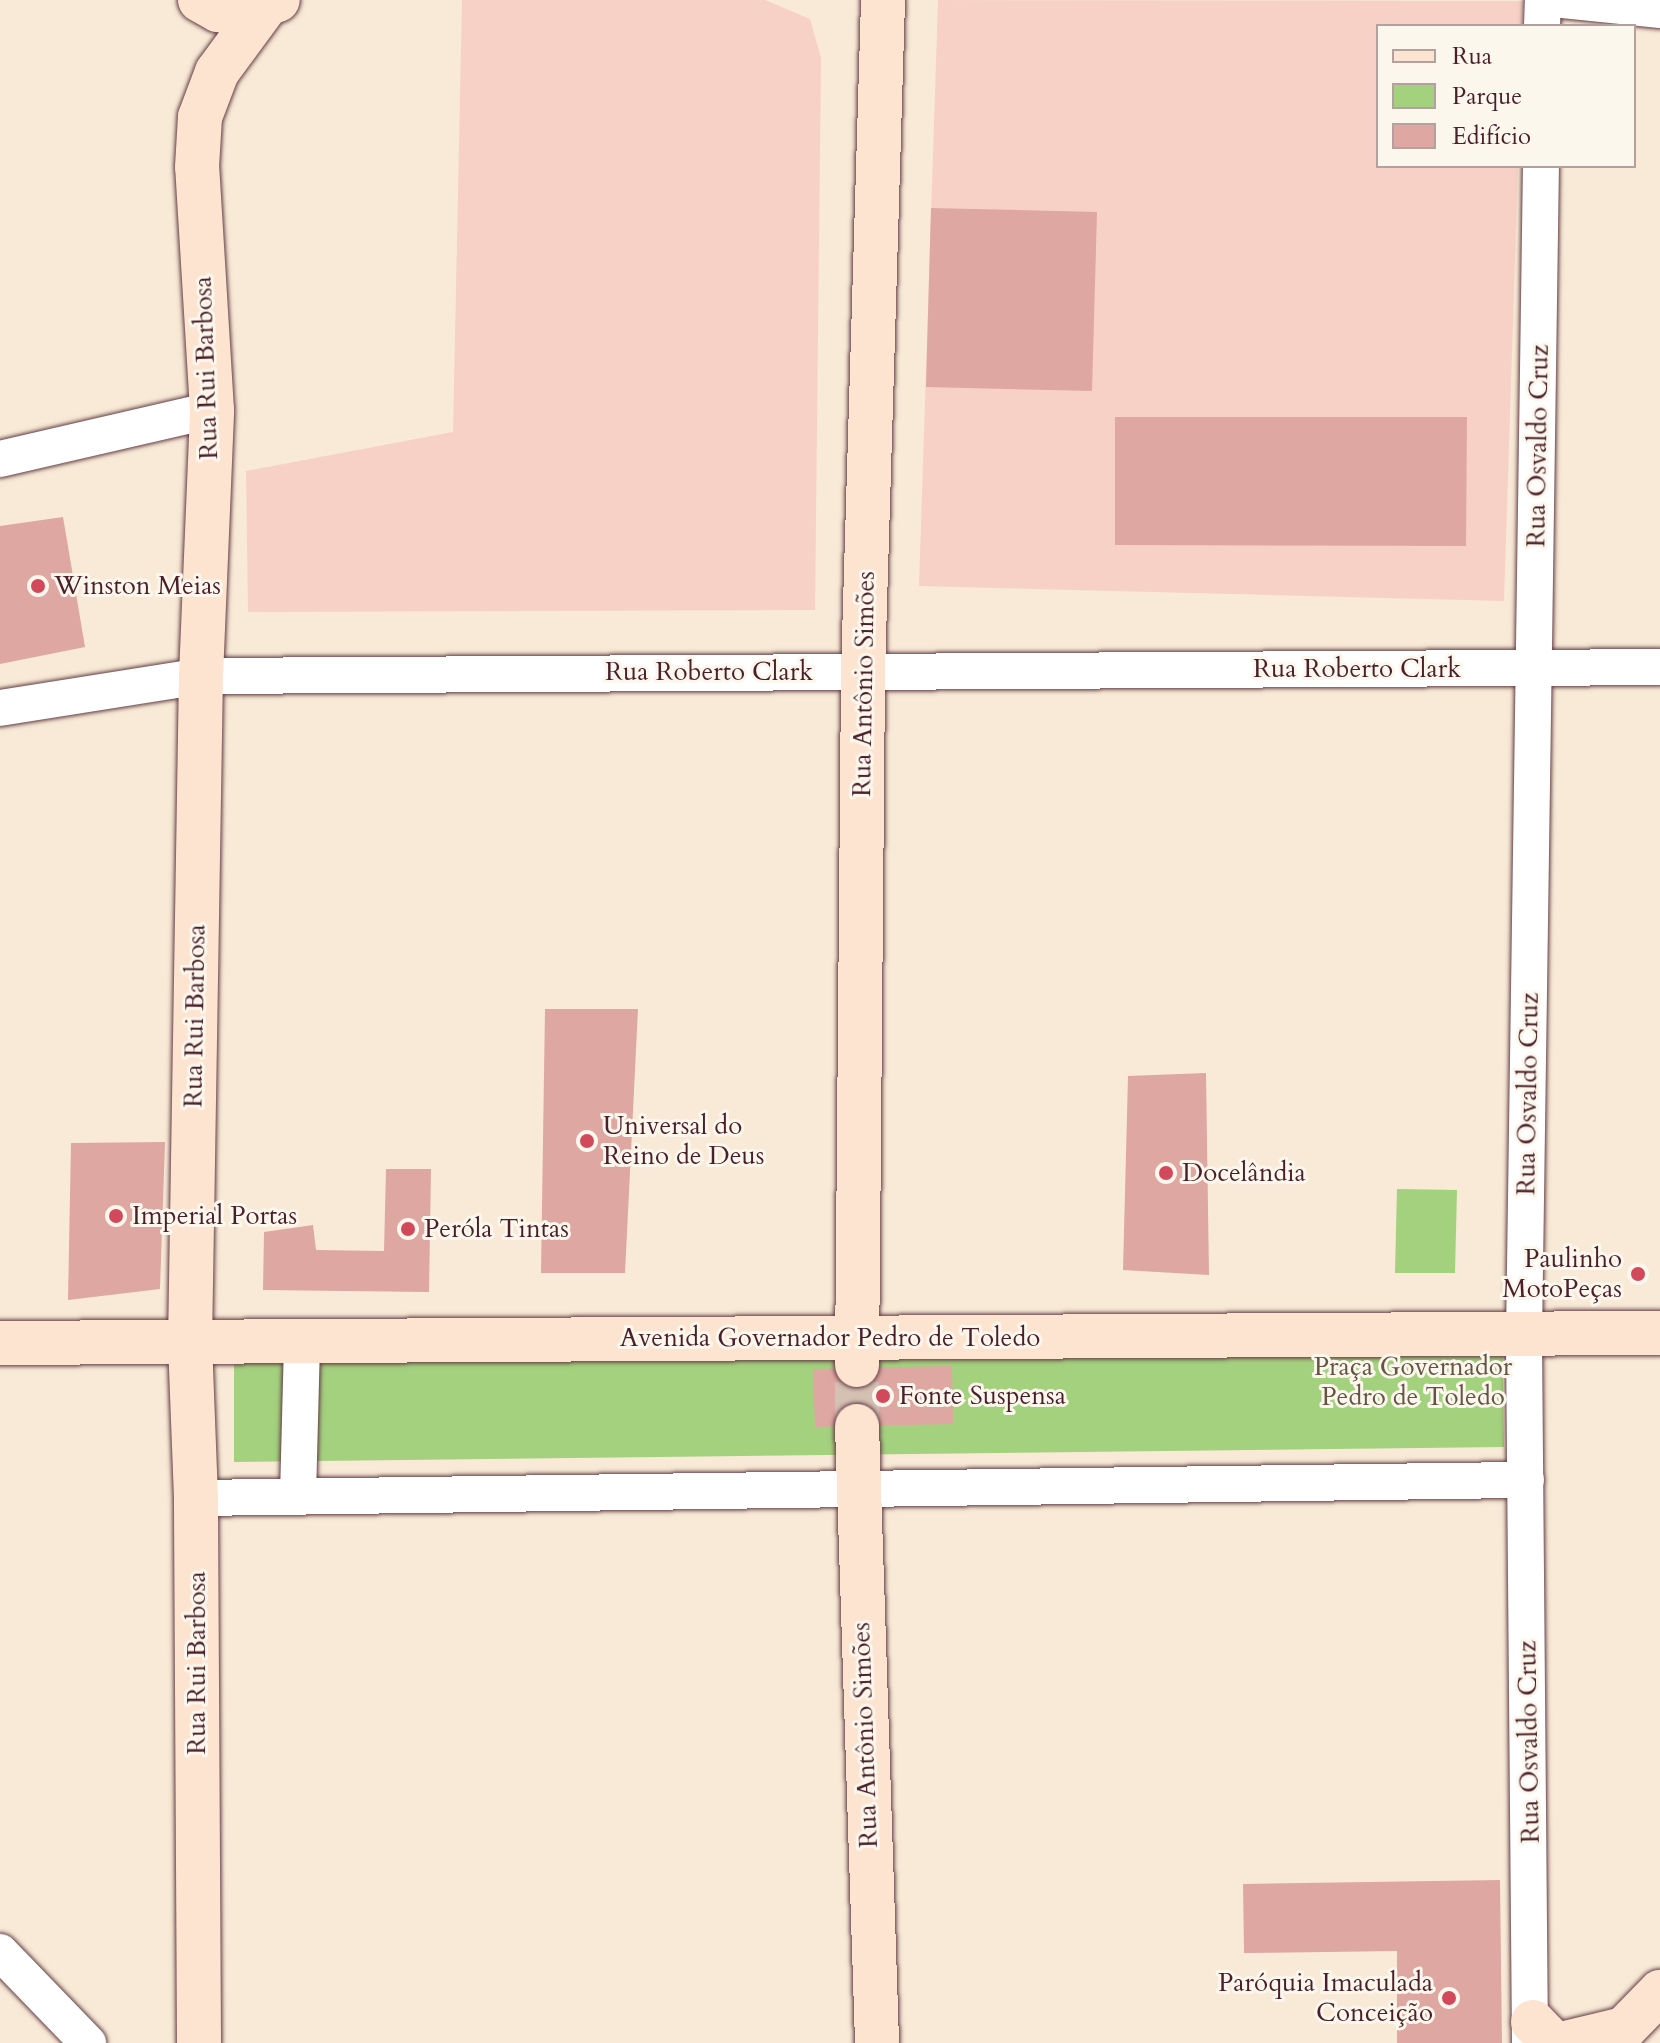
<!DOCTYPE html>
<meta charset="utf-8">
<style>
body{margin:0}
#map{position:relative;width:1660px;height:2043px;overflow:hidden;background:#f8ead6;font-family:Cardo,serif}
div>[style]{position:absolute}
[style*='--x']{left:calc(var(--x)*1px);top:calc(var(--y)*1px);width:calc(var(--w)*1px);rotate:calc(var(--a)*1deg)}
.built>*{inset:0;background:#f7d1c6}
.green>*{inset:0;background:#a3d17e}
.building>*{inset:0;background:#dea7a1}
.secondary-tunnel>*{height:44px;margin-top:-22px;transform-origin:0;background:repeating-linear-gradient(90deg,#d5c1b4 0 44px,transparent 0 66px)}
.roads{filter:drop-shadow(0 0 2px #643d45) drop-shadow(0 0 2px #643d45)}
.street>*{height:36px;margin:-18px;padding:0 18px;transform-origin:18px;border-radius:18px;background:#fff}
.secondary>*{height:44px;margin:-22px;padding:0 22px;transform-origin:22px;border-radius:22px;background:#fde4d1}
.dots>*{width:22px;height:22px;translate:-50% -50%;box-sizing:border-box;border:4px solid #fbf7ec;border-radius:50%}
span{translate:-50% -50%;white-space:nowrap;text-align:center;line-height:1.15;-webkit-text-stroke:6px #fbf7ec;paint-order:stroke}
.street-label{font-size:26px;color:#4a1f2b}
.poi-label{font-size:26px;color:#4a1f2b}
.left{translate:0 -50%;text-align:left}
.right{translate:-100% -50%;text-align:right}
.park-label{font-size:26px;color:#655444}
.legend{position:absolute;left:1376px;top:24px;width:260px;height:144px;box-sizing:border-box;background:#fbf7ec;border:2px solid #b4a19f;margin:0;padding:10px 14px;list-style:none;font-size:24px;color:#4a1f2b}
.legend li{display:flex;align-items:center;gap:16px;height:40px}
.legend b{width:40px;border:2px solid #b4a19f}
</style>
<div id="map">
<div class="built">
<i style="clip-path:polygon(462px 0,765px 0,810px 19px,821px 58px,815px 610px,248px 612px,246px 471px,453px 432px)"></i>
<i style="clip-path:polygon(938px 0,1523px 1px,1522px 26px,1378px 26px,1378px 166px,1518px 166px,1504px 601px,919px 586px)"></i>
</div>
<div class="green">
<i style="clip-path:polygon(1397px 1189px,1457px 1190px,1455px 1273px,1395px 1273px)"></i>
<i style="clip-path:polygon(1502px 1314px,1504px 1447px,234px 1462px,234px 1329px)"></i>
</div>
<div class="building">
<i style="clip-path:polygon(931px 208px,1097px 212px,1092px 391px,926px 387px)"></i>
<i style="clip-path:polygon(1115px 417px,1467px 417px,1466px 546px,1115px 545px)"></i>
<i style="clip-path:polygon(63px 517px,85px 647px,0 664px,0 526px)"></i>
<i style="clip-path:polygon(545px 1009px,638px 1009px,625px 1273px,541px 1273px)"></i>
<i style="clip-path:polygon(1206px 1073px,1209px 1275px,1123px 1270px,1128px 1076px)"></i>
<i style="clip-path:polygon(165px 1142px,160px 1289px,68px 1300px,71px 1143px)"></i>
<i style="clip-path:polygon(386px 1169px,431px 1169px,429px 1292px,263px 1290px,264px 1232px,313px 1225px,316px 1250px,384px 1251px)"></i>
<i style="clip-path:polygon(952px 1366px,953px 1424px,815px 1427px,813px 1369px)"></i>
<i style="clip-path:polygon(1500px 1880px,1502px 2043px,1397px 2043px,1397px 1951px,1244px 1953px,1243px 1884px)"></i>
</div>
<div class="secondary-tunnel">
<i style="--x:857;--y:1426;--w:59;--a:-90"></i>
</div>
<div class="roads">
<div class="street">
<i style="--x:1563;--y:0;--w:98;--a:5.9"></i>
<i style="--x:1542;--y:26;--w:26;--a:-88"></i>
<i style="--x:0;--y:459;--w:218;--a:-13"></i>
<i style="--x:0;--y:708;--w:204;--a:-9"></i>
<i style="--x:201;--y:676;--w:1459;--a:-0.35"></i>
<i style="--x:298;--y:1496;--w:158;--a:-88.5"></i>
<i style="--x:196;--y:1498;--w:1330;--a:-0.78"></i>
<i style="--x:0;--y:1952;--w:127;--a:46"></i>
<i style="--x:1530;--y:2043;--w:707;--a:-90.49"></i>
<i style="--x:1524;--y:1336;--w:1170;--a:-89.17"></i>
</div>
<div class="secondary">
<i style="--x:200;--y:0;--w:21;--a:29"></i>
<i style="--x:218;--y:10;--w:24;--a:7"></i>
<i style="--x:242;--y:13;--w:38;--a:-20"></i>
<i style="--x:0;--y:1343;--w:1660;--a:-0.35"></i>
<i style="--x:857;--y:1365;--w:694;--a:-89.5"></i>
<i style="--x:863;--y:671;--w:671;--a:-88.29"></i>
<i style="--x:857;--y:1426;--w:617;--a:88.14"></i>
<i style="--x:1533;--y:2022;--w:29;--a:46"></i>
<i style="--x:199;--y:2043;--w:545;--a:-90.32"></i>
<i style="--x:196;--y:1498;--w:154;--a:-92.2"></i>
<i style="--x:190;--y:1344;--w:668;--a:-89.06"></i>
<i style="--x:201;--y:676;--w:266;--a:-87.6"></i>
<i style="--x:212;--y:410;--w:243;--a:-93.5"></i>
<i style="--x:197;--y:167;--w:50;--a:-86.6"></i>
<i style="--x:200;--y:117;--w:48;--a:-69.3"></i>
<i style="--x:217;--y:72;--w:79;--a:-53.7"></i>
<i style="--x:1566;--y:2043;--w:60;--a:-13.6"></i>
<i style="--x:1624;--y:2029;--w:52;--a:-45.8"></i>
</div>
</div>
<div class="dots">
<i style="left:38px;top:586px;background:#d1495b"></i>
<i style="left:587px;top:1141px;background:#d1495b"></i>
<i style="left:1166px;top:1173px;background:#d1495b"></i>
<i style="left:116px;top:1216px;background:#d1495b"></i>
<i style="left:408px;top:1229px;background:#d1495b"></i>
<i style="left:1638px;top:1274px;background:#d1495b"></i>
<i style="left:883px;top:1396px;background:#d1495b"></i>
<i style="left:1449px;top:1998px;background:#d1495b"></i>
</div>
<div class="street-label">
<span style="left:206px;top:368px;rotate:-92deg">Rua Rui Barbosa</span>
<span style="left:1538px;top:446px;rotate:-89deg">Rua Osvaldo Cruz</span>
<span style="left:1357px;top:669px">Rua Roberto Clark</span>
<span style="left:709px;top:672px">Rua Roberto Clark</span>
<span style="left:864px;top:684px;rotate:-89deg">Rua Antônio Simões</span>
<span style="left:195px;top:1016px;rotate:-89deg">Rua Rui Barbosa</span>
<span style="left:1528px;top:1094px;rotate:-89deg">Rua Osvaldo Cruz</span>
<span style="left:830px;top:1338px">Avenida Governador Pedro de Toledo</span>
<span style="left:197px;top:1663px;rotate:-90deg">Rua Rui Barbosa</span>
<span style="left:865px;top:1735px;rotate:-92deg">Rua Antônio Simões</span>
<span style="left:1529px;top:1742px;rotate:-91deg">Rua Osvaldo Cruz</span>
</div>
<div class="poi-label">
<span class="left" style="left:54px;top:586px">Winston Meias</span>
<span class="left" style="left:603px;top:1141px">Universal do<br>Reino de Deus</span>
<span class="left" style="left:1182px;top:1173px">Docelândia</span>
<span class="left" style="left:132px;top:1216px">Imperial Portas</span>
<span class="left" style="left:424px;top:1229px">Peróla Tintas</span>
<span class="right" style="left:1622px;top:1274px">Paulinho<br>MotoPeças</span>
<span class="left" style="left:899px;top:1396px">Fonte Suspensa</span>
<span class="right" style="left:1433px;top:1998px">Paróquia Imaculada<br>Conceição</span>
</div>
<div class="park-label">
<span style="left:1413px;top:1382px">Praça Governador<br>Pedro de Toledo</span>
</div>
<ul class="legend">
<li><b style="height:10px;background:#fde4d1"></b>Rua</li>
<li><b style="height:22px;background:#a3d17e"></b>Parque</li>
<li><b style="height:22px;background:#dea7a1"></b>Edifício</li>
</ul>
</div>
